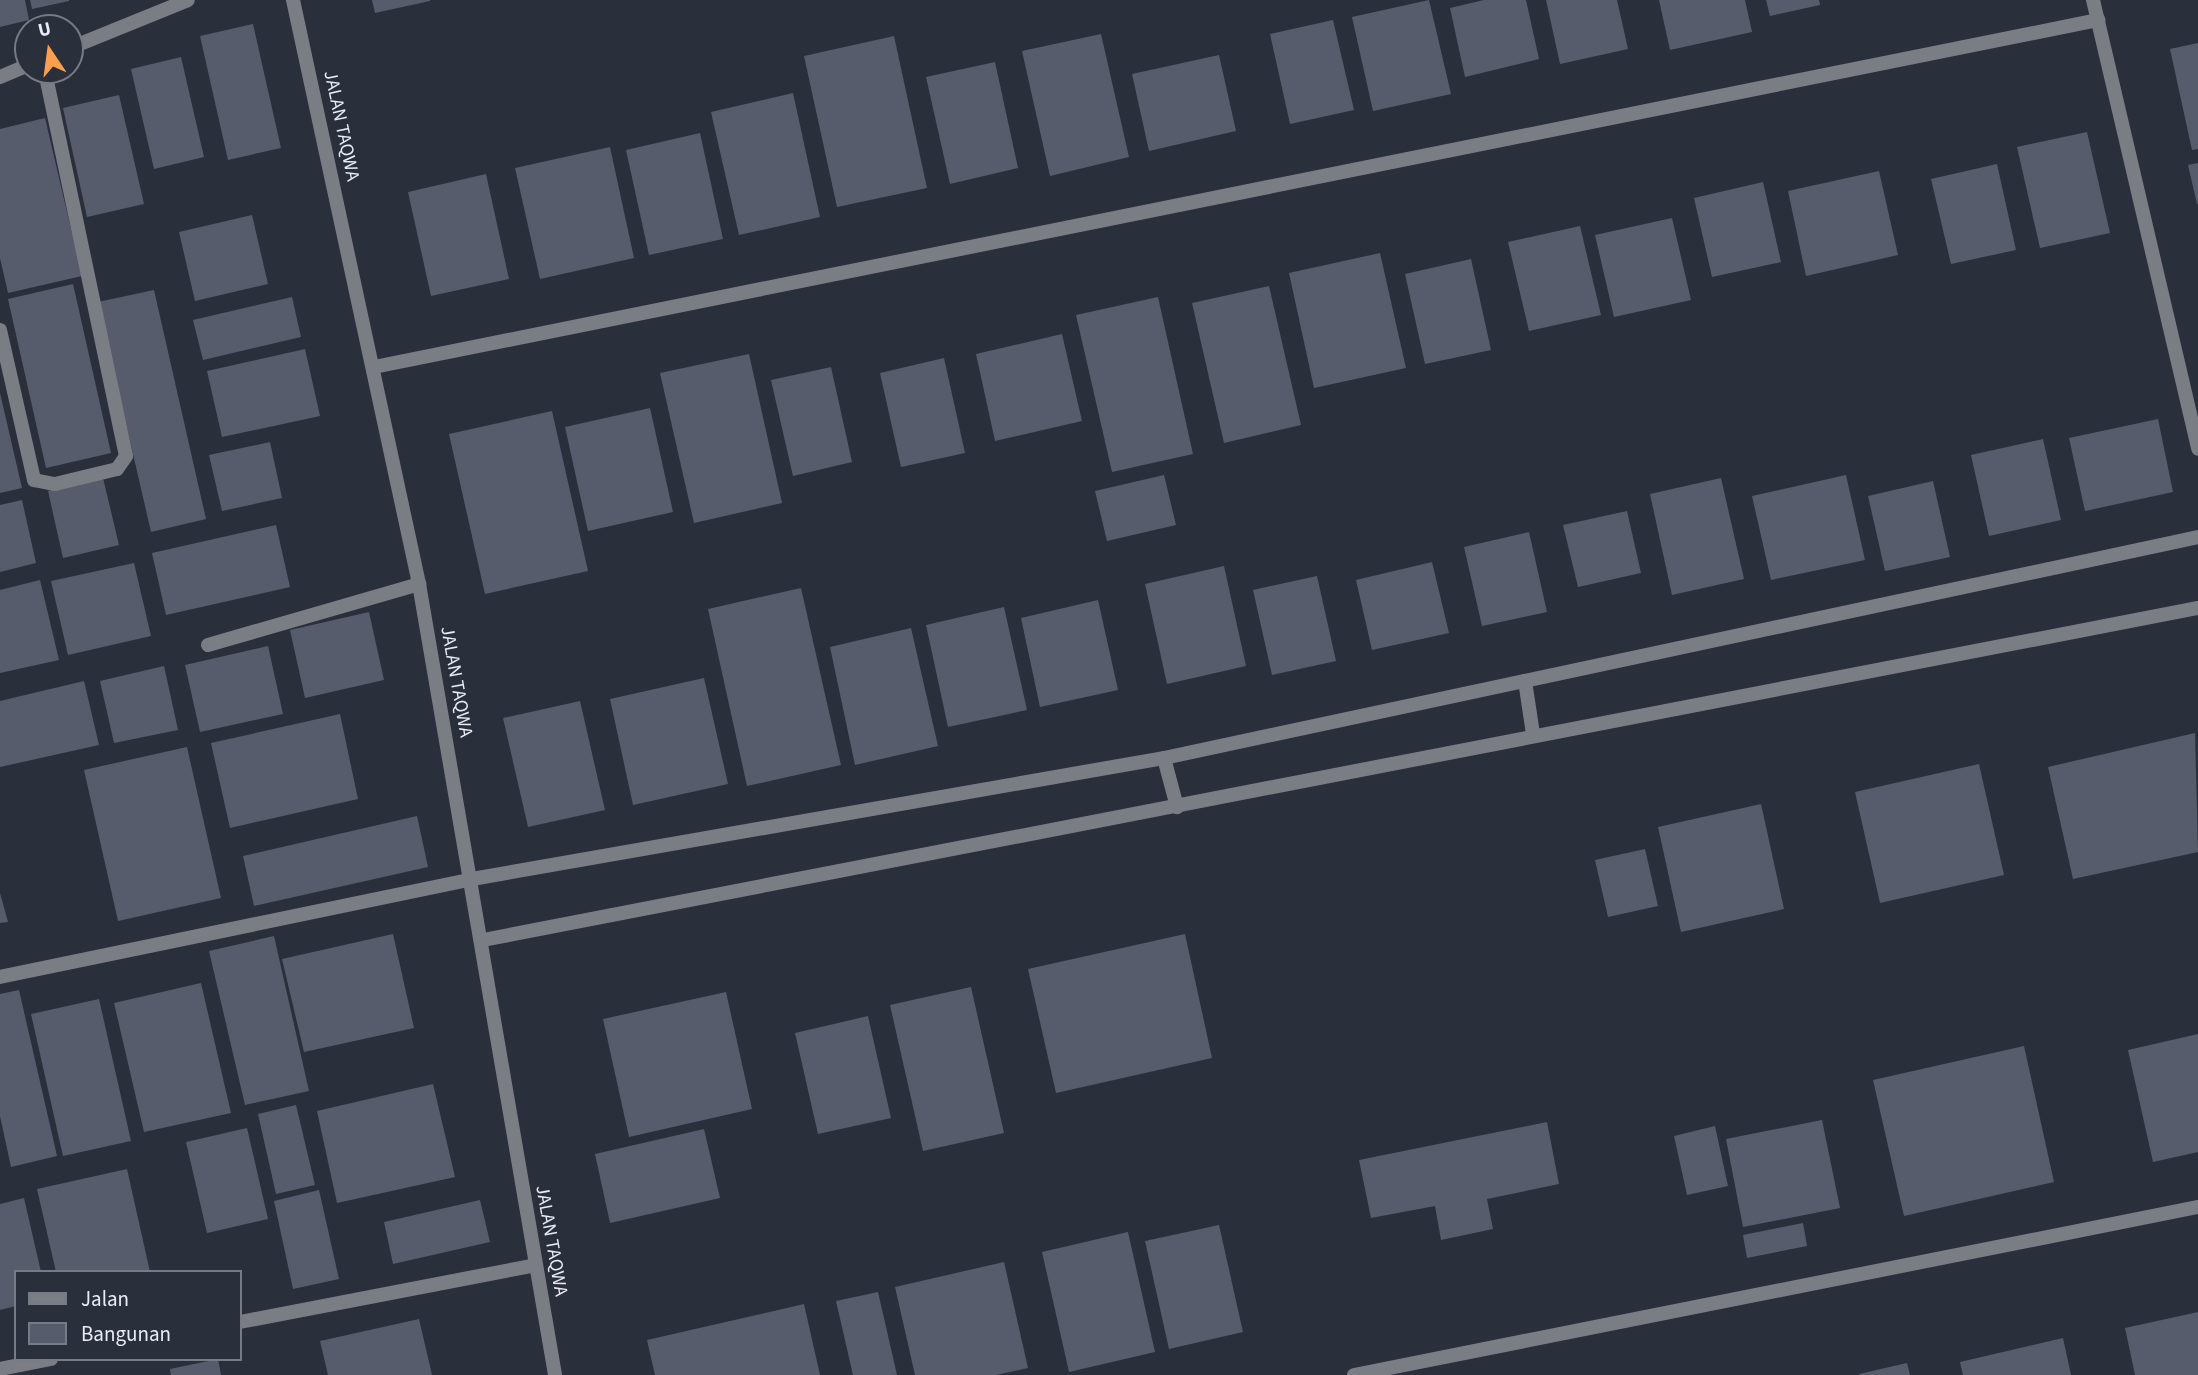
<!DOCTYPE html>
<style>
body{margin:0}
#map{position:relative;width:2198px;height:1375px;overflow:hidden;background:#2a2f3c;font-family:"Source Sans 3",sans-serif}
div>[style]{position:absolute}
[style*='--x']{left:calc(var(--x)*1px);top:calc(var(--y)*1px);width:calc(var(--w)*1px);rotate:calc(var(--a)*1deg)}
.building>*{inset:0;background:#565c6b}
.lane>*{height:14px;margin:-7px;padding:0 7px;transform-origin:7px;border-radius:7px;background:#7a7d84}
.street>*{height:14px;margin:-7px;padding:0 7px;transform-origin:7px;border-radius:7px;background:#7a7d84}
span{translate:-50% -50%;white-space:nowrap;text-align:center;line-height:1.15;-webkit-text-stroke:5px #2a2f3c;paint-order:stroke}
.street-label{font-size:19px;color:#e9ecf5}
.legend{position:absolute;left:14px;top:1270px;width:228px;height:91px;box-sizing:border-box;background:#2a2f3c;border:2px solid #767b86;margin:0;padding:9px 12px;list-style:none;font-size:21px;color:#e9ecf5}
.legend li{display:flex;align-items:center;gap:14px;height:35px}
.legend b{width:35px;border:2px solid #767b86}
.north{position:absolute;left:14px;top:14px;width:70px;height:70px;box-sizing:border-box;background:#2a2f3c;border:2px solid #767b86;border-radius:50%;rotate:347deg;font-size:19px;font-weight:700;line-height:28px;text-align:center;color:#e9ecf5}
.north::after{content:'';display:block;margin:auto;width:24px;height:32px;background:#fa9f4e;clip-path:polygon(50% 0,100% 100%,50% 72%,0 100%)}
</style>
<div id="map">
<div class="building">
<i style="clip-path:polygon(0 0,25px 0,29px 20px,0 27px)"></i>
<i style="clip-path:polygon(30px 0,69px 0,69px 1px,32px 9px)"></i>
<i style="clip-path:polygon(372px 0,430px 0,430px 1px,375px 13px)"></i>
<i style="clip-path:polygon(1429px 0,1451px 94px,1373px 111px,1352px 17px)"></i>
<i style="clip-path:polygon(1484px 0,1526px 0,1539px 59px,1465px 77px,1450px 8px)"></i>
<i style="clip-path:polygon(1546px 0,1617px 0,1628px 49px,1560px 64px)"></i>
<i style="clip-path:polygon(1659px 0,1745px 0,1752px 32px,1670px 50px)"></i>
<i style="clip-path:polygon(1766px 0,1819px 0,1820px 5px,1770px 16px)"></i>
<i style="clip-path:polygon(1333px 20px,1354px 110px,1290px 124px,1270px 34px)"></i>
<i style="clip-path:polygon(253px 24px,281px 148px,228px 160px,200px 36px)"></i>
<i style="clip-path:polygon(1101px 34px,1129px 157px,1050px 176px,1022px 51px)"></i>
<i style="clip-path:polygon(894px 36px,927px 188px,837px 207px,804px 56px)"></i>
<i style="clip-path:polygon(2198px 43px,2198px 149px,2192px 150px,2170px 49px)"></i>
<i style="clip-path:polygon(1219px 55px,1236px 131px,1149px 151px,1132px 74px)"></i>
<i style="clip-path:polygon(181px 57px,204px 157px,154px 169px,131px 69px)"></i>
<i style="clip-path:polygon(995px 62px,1018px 168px,950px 184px,926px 77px)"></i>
<i style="clip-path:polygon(793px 93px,820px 217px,739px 235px,711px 112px)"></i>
<i style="clip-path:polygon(119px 95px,144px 204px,87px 217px,63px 108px)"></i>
<i style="clip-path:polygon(45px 118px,82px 276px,8px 293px,0 258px,0 129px)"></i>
<i style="clip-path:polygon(2087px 132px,2110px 233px,2040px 248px,2017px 147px)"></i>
<i style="clip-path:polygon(700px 133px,723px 239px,649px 255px,626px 150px)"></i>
<i style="clip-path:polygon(610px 147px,634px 258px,540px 279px,515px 168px)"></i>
<i style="clip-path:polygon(2198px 163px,2198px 204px,2197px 204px,2188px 165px)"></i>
<i style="clip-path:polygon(1997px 164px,2016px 250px,1951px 264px,1931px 179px)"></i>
<i style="clip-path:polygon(1879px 171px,1898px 255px,1806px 276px,1788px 191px)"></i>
<i style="clip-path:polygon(486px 174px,509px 279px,431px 296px,408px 192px)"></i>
<i style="clip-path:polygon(1763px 182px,1781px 262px,1712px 277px,1694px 198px)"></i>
<i style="clip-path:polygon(252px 215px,268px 284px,195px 301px,179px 232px)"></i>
<i style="clip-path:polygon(1672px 218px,1691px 300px,1614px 317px,1595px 235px)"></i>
<i style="clip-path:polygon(1580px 226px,1601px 315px,1529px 331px,1508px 242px)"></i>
<i style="clip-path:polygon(1380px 253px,1406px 368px,1314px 388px,1289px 273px)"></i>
<i style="clip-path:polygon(1471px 259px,1491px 350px,1425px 364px,1405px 274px)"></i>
<i style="clip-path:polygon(73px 284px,111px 453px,46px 468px,8px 299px)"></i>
<i style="clip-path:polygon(1269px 286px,1301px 425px,1224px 443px,1192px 303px)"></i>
<i style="clip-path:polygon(154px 290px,206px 519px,151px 532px,98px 302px)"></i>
<i style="clip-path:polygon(292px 297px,301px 337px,203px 360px,193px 320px)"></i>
<i style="clip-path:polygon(1158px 297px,1193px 454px,1112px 472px,1076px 315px)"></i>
<i style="clip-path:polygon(1062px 334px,1082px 421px,995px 441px,976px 354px)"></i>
<i style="clip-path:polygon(305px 349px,320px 416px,222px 437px,207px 371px)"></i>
<i style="clip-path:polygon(749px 354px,782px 503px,694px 523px,660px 373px)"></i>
<i style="clip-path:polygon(944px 358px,965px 453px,901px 467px,880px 373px)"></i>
<i style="clip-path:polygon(831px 367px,852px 462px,793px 476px,771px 380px)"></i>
<i style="clip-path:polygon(0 393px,22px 488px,0 493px)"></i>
<i style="clip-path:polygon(650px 408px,673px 512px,588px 531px,565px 427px)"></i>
<i style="clip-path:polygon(552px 411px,588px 571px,485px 594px,449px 434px)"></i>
<i style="clip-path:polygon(2158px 419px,2173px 492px,2085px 511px,2069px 438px)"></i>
<i style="clip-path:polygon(2043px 439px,2061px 520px,1989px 536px,1971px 455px)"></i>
<i style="clip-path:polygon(270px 442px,282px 498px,222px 511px,209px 455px)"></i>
<i style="clip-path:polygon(1164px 475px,1176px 525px,1107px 541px,1095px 491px)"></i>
<i style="clip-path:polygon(1846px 475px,1865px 560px,1771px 580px,1752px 496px)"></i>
<i style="clip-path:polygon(103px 478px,119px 545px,63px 558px,48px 491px)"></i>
<i style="clip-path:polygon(1721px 478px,1744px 579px,1672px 595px,1650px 494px)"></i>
<i style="clip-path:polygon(1933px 481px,1950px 557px,1885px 571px,1868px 496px)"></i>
<i style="clip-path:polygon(22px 500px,36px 563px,0 572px,0 505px)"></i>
<i style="clip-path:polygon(1627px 511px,1641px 573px,1578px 587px,1563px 525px)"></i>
<i style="clip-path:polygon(276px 525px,290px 587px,166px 615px,152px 553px)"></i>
<i style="clip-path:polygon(1529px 532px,1547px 612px,1482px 626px,1464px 547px)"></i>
<i style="clip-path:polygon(1432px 562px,1449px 633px,1372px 650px,1356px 580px)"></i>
<i style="clip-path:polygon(134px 563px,151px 636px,68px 655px,51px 581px)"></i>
<i style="clip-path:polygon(1224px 566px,1246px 666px,1167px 684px,1145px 584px)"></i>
<i style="clip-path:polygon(1317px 576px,1336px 661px,1272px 675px,1253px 590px)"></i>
<i style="clip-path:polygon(40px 580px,59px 660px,0 673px,0 590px)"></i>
<i style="clip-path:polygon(801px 588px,841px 765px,747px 786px,708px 609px)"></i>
<i style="clip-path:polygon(1098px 600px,1118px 690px,1040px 707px,1021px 618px)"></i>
<i style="clip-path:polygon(1004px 607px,1027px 710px,948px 727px,926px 625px)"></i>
<i style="clip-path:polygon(369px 612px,384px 680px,305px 698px,290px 630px)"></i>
<i style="clip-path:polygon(911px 628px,938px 746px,855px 765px,830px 647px)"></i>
<i style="clip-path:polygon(268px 646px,283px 714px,200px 732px,185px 665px)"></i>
<i style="clip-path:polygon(164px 666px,178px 730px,114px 743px,100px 681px)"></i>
<i style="clip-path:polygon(704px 678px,728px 784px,633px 805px,610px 699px)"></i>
<i style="clip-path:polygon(84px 681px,99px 745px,0 767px,0 701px)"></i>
<i style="clip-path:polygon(580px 701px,605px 810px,528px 827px,503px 718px)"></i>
<i style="clip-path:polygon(340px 714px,358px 799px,230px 828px,211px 743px)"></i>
<i style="clip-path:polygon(2195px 733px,2198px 852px,2073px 879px,2048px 767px)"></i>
<i style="clip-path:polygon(187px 747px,221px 898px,118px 921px,84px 770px)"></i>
<i style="clip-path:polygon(1979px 764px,2004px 875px,1880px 903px,1855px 792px)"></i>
<i style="clip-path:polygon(1761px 804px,1784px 909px,1681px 932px,1658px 827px)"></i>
<i style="clip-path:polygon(417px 816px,428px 867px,254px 906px,243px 856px)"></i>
<i style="clip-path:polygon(1645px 849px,1658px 906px,1608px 917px,1595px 860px)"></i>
<i style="clip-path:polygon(0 893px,8px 922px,0 923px)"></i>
<i style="clip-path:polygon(393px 934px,414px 1028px,304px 1052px,282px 959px)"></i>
<i style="clip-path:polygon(1185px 934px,1212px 1058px,1056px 1093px,1028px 969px)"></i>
<i style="clip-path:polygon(274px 936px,309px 1091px,245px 1105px,209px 951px)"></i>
<i style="clip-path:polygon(201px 983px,231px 1113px,144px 1132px,114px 1003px)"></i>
<i style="clip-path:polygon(971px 987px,1004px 1133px,923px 1151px,890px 1005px)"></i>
<i style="clip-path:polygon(19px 990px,57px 1156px,11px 1167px,0 1116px,0 994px)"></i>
<i style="clip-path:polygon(726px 992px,752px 1109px,629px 1137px,603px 1019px)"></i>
<i style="clip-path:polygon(99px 999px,131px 1141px,63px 1156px,31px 1014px)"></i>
<i style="clip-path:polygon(868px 1016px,891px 1118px,818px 1134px,795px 1033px)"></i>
<i style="clip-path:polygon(2198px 1034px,2198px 1152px,2153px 1162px,2128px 1050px)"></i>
<i style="clip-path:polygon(2024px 1046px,2054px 1182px,1904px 1216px,1873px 1080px)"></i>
<i style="clip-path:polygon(433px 1084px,455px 1177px,337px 1203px,317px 1111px)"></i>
<i style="clip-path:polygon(296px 1105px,315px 1185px,276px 1194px,258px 1114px)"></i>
<i style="clip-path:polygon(1822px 1120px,1840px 1208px,1743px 1227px,1726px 1139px)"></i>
<i style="clip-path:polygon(1547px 1122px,1559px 1184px,1487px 1199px,1493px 1229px,1441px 1240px,1435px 1206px,1371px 1218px,1359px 1160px)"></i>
<i style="clip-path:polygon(1715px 1126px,1728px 1186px,1687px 1195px,1674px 1136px)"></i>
<i style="clip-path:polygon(247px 1128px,268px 1219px,207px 1233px,186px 1142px)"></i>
<i style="clip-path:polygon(704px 1129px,720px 1198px,610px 1223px,595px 1154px)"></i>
<i style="clip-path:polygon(127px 1169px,150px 1272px,56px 1272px,37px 1189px)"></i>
<i style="clip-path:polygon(319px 1190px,339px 1279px,293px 1289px,274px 1201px)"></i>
<i style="clip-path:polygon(24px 1198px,41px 1272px,16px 1272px,16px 1306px,0 1310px,0 1204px)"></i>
<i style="clip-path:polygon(480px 1200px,490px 1242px,393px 1264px,384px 1222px)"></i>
<i style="clip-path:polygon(1803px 1223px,1807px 1246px,1747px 1258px,1743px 1235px)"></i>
<i style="clip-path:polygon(1219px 1225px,1243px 1332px,1169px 1349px,1145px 1241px)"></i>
<i style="clip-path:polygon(1128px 1232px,1155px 1352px,1069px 1372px,1042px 1252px)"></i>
<i style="clip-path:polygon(1004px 1262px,1028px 1368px,996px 1375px,915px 1375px,895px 1287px)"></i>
<i style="clip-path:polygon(878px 1292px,897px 1375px,853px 1375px,836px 1301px)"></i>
<i style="clip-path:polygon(804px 1304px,820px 1375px,655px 1375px,647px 1340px)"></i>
<i style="clip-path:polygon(2198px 1312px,2198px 1375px,2135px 1375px,2125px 1328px)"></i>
<i style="clip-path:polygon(419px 1319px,432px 1375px,328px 1375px,320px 1341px)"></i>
<i style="clip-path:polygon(2063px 1338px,2071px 1375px,1963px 1375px,1960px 1362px)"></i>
<i style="clip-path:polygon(218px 1359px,221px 1375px,171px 1375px,170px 1369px)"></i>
<i style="clip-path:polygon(1907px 1363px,1910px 1375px,1859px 1375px,1859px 1374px)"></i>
</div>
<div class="lane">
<i style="--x:0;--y:330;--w:154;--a:77.2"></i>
<i style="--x:34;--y:480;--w:21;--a:11"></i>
<i style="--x:55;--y:484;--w:64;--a:-13.6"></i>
<i style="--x:117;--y:469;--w:16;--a:-55"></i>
<i style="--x:126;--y:456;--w:394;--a:-101.9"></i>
</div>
<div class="street">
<i style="--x:293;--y:0;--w:597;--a:77.82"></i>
<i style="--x:419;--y:584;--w:803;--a:80.24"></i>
<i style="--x:2093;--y:0;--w:461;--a:76.8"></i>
<i style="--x:70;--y:48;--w:127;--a:-22.1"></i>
<i style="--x:0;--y:77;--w:30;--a:-23"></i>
<i style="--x:374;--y:367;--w:1759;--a:-11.38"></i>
<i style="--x:208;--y:645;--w:220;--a:-16.1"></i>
<i style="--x:1525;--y:681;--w:54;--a:81.4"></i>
<i style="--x:1164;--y:758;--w:51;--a:75.1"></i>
<i style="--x:483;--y:940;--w:1747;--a:-10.96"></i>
<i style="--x:0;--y:977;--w:482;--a:-11.7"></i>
<i style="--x:472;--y:879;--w:702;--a:-9.92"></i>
<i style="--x:1164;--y:758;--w:1057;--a:-12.06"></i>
<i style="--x:240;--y:1322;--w:300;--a:-10.9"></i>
<i style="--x:0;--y:1369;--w:52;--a:-11.1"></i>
<i style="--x:1354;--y:1375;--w:861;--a:-11.26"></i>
</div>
<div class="street-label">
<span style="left:341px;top:126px;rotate:78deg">JALAN TAQWA</span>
<span style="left:456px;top:682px;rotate:80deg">JALAN TAQWA</span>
<span style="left:551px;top:1241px;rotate:80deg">JALAN TAQWA</span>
</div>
<ul class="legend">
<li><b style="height:9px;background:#7a7d84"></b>Jalan</li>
<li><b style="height:19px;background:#565c6b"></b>Bangunan</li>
</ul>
<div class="north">U</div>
</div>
